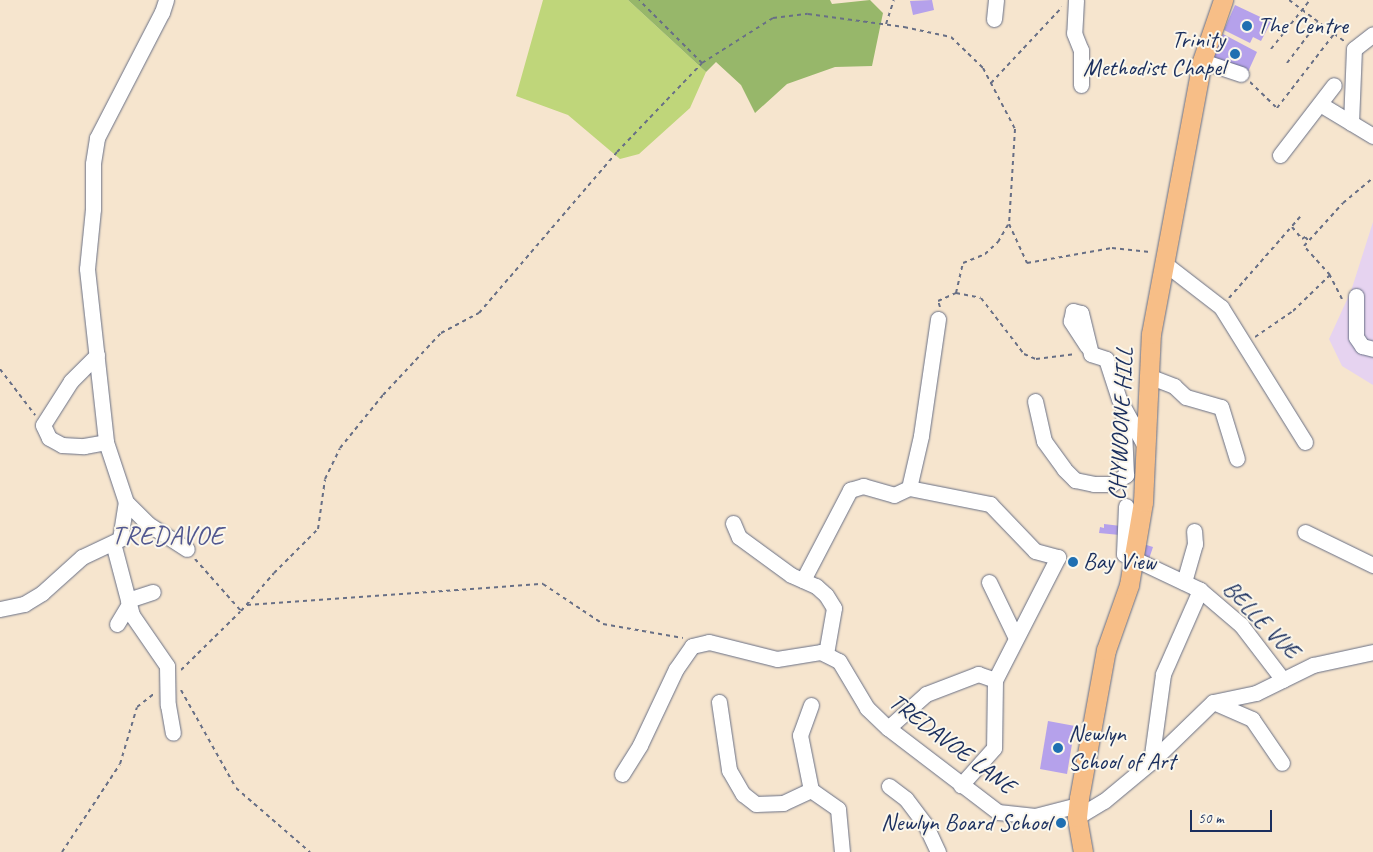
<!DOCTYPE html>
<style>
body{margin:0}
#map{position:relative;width:1373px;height:852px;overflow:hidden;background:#f6e5ce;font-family:Caveat,sans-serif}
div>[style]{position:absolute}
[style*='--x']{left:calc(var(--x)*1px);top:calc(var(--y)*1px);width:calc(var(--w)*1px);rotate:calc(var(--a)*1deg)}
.built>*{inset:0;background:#e6d3f0}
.green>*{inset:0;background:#bfd67a}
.forest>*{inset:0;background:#97b76a}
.building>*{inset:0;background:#b5a1eb}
.path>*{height:2px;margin-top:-1px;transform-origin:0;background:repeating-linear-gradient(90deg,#686f85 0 4px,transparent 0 8px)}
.roads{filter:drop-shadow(0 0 1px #686f85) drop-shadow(0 0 1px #686f85)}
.minor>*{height:15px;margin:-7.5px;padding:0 7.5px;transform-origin:7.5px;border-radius:7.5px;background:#fff}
.major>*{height:19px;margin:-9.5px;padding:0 9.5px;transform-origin:9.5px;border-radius:9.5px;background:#f7be87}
.dots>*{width:14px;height:14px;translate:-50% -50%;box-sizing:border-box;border:2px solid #fbf7ec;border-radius:50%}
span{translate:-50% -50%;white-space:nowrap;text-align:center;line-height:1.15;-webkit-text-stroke:4px #fbf7ec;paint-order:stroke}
.poi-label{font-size:24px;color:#1b2f5e}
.left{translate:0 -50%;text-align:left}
.right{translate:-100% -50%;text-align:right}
.street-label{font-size:24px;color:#1b2f5e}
.quarter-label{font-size:26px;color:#51578f;letter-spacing:1px}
.scale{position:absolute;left:1190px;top:810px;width:82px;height:22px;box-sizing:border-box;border:2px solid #1b2f5e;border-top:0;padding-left:6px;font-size:15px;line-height:18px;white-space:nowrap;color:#1b2f5e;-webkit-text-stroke:4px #fbf7ec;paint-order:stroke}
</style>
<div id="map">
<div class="built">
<i style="clip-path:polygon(1373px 222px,1373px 385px,1342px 366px,1329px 339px,1351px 291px)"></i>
</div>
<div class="green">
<i style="clip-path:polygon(543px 0,628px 0,706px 72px,690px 108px,639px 154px,620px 159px,568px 115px,516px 96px)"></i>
</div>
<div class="forest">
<i style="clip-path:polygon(628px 0,830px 0,832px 4px,870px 0,883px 13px,872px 66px,835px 67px,787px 84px,755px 113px,741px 85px,716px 62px,706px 72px)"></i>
</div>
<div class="building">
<i style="clip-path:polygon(932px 0,934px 10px,913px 15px,910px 1px)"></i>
<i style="clip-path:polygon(1235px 5px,1271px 22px,1261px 41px,1253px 37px,1250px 43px,1224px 30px)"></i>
<i style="clip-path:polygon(1223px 34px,1257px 52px,1247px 74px,1213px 57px)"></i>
<i style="clip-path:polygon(1104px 524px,1121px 526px,1120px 535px,1099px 533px,1100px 527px,1104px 528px)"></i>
<i style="clip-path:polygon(1140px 543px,1153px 547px,1149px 559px,1136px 555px)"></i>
<i style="clip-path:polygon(1048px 721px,1075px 726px,1067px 774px,1040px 769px)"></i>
</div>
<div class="path">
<i style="--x:1289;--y:0;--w:69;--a:36.7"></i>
<i style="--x:886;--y:24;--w:25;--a:-72"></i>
<i style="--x:1271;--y:49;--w:63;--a:-51.5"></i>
<i style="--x:702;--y:63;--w:84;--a:-32.4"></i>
<i style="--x:773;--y:18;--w:35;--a:-7"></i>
<i style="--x:808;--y:14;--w:97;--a:7.7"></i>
<i style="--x:904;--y:27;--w:48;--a:12"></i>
<i style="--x:951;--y:37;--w:45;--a:44.1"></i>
<i style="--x:983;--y:68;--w:69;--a:62.3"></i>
<i style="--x:1015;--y:129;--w:95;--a:93.6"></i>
<i style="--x:1009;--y:224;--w:43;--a:65.2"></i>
<i style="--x:1027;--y:263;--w:86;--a:-10"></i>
<i style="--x:1112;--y:248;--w:38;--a:6"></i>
<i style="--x:1287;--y:63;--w:51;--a:-52.9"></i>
<i style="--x:1250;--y:82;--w:37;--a:44"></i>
<i style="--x:1277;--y:108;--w:93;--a:-52.4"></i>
<i style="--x:991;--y:83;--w:104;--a:-46.9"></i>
<i style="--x:1292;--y:227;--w:16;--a:50"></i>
<i style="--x:1302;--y:239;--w:4;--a:-34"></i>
<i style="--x:1305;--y:237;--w:6;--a:45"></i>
<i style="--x:956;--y:293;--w:31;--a:-77"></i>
<i style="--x:963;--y:263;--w:24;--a:-22"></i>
<i style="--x:985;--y:254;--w:18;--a:-43"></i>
<i style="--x:998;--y:242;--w:20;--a:-60"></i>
<i style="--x:1229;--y:298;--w:108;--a:-48.8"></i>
<i style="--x:1342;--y:299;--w:27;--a:-117"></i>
<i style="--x:1330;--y:275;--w:39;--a:-132"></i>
<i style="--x:1304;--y:246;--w:58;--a:-47.8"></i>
<i style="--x:1343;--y:203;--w:39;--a:-40"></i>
<i style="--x:940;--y:307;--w:6;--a:-108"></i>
<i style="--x:938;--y:301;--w:20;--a:-24"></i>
<i style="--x:956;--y:293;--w:25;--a:11"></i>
<i style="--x:981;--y:298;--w:71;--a:52.5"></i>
<i style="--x:1024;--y:354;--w:13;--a:23"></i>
<i style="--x:1036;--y:359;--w:40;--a:-7.1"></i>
<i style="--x:1255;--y:337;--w:46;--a:-34.4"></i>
<i style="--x:1293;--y:311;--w:52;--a:-44.2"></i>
<i style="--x:0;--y:369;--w:58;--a:52.7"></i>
<i style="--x:195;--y:559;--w:69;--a:48.5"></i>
<i style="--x:241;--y:611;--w:50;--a:-49"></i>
<i style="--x:274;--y:573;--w:62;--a:-45"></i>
<i style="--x:318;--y:529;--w:50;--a:-82"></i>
<i style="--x:325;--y:479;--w:34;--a:-64"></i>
<i style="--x:340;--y:448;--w:68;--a:-50.9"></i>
<i style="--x:383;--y:395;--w:85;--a:-46.9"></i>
<i style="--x:441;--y:333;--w:43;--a:-27.8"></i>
<i style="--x:479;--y:313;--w:212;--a:-49.4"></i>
<i style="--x:617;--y:152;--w:123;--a:-46.3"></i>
<i style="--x:702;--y:63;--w:89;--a:-135"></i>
<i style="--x:247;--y:605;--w:297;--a:-4.1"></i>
<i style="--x:543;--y:584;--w:72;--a:33.7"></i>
<i style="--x:603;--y:624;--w:81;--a:9.9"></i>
<i style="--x:181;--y:670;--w:83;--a:-44.5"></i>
<i style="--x:181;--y:690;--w:112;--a:60.7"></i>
<i style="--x:236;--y:788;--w:98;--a:40.9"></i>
<i style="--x:62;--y:852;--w:105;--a:-56.6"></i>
<i style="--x:120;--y:764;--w:59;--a:-73.4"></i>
<i style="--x:137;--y:707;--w:23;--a:-38"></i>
</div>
<div class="roads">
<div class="minor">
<i style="--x:166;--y:0;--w:13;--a:108"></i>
<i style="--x:162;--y:12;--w:142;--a:117.3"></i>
<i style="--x:97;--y:138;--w:26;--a:99"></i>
<i style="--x:93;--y:164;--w:45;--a:90"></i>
<i style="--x:93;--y:209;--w:60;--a:95.7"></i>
<i style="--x:87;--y:269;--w:174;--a:83.7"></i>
<i style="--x:106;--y:442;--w:63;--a:71.6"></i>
<i style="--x:126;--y:502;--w:31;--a:45"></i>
<i style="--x:148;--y:524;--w:46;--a:32.7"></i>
<i style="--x:1076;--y:0;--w:33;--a:93"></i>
<i style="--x:1074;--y:33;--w:18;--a:68"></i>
<i style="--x:1081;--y:50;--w:35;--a:90"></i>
<i style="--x:994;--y:19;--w:19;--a:-84"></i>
<i style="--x:1202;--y:61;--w:41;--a:18.4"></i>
<i style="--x:1320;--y:104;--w:62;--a:31.1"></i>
<i style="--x:1351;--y:123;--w:74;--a:-87.7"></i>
<i style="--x:1354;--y:49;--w:24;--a:-38"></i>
<i style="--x:1280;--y:155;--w:88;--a:-52.4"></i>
<i style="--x:1164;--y:263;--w:72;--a:37.7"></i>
<i style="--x:1221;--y:307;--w:159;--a:58.1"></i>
<i style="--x:1356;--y:296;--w:41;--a:90"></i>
<i style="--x:1356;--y:337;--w:11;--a:56"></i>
<i style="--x:1362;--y:346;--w:11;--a:15"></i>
<i style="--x:938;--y:319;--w:118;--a:98.3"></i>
<i style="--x:921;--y:436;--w:53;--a:103"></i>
<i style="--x:909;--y:488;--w:83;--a:11.2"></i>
<i style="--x:990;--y:504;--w:65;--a:46.2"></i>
<i style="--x:1035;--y:551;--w:24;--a:15"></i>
<i style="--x:1058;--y:557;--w:138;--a:117.1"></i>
<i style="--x:995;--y:680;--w:68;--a:90.8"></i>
<i style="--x:994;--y:748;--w:50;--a:131.7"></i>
<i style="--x:1087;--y:346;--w:30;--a:-123"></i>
<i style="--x:1071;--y:321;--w:10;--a:-79"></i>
<i style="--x:1073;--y:311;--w:8;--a:14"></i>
<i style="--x:1081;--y:313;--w:42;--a:76.3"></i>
<i style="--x:1091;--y:354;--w:16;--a:18"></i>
<i style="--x:1106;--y:359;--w:42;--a:72"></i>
<i style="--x:1119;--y:399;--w:58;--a:61.2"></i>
<i style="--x:97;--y:355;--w:37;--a:135"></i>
<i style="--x:71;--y:381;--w:52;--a:122.5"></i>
<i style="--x:43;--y:425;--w:14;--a:65"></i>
<i style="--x:49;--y:438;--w:15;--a:28"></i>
<i style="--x:62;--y:445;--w:22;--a:3"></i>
<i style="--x:84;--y:446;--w:22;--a:-10"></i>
<i style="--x:1151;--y:377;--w:25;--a:21"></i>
<i style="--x:1174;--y:386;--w:16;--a:43"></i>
<i style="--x:1186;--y:397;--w:36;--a:16"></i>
<i style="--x:1221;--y:407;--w:54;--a:72.9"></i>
<i style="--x:1035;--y:401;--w:41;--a:77.3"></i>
<i style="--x:1044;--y:441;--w:34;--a:54"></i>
<i style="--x:1064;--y:469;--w:16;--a:45"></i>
<i style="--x:1075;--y:480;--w:19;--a:12"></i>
<i style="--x:1094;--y:484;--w:18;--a:0"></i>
<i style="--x:1112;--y:484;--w:17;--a:-33"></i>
<i style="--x:1126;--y:475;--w:68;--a:-92.5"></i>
<i style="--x:1126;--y:506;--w:48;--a:92.4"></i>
<i style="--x:1124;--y:554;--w:84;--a:25.3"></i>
<i style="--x:1200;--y:590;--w:54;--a:40.5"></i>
<i style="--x:1241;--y:625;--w:69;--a:52.6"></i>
<i style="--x:733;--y:523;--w:15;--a:67"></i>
<i style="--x:739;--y:537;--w:64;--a:36.2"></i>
<i style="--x:791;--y:575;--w:27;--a:24"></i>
<i style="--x:816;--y:586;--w:13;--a:42"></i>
<i style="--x:826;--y:595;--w:15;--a:58"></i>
<i style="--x:834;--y:608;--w:47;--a:99.9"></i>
<i style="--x:1305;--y:532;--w:76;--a:25.9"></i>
<i style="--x:113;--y:543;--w:74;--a:75.2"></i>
<i style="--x:132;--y:615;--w:62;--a:55.5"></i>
<i style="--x:167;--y:666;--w:39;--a:89"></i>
<i style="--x:168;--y:705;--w:28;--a:80"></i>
<i style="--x:803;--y:580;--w:102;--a:-62.4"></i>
<i style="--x:850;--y:490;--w:14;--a:-17"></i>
<i style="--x:863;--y:486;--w:32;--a:16"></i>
<i style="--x:894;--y:495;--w:17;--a:-25"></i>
<i style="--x:989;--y:582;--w:60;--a:64.3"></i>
<i style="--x:1184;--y:582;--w:40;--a:-74"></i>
<i style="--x:1195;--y:544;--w:13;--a:-94"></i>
<i style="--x:128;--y:600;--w:26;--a:-18"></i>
<i style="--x:0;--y:609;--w:25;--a:-12"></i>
<i style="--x:24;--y:604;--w:21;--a:-31"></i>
<i style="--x:42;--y:593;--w:54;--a:-42"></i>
<i style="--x:82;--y:557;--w:42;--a:-25.3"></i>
<i style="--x:120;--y:539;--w:37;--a:-81"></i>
<i style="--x:117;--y:624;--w:23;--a:-59"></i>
<i style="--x:719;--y:702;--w:69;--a:81.6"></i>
<i style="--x:729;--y:770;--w:28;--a:60"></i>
<i style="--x:743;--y:794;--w:16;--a:38"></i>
<i style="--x:756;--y:804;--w:27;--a:-2"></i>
<i style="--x:783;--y:803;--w:31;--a:-25"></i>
<i style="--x:1213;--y:702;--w:43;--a:23.6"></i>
<i style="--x:1252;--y:719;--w:53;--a:55.7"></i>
<i style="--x:811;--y:705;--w:32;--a:110"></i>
<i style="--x:800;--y:735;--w:56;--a:78.7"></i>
<i style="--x:811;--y:790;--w:33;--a:35"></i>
<i style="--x:838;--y:809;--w:43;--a:84.7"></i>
<i style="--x:888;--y:728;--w:51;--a:-41.8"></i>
<i style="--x:926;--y:694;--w:56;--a:-21"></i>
<i style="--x:978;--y:674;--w:18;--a:19"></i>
<i style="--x:1151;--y:762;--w:89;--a:-82.2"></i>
<i style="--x:1163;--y:674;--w:92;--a:-66.2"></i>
<i style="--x:622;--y:774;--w:34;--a:-58"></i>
<i style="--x:640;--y:745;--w:84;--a:-64.7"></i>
<i style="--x:676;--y:669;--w:28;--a:-55"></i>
<i style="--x:692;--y:646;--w:17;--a:-13"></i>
<i style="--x:709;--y:642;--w:70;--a:14"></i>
<i style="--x:777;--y:659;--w:45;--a:-9"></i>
<i style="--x:821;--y:652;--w:20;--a:27"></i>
<i style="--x:839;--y:661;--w:55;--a:59.2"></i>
<i style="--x:867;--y:708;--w:29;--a:44"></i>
<i style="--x:888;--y:728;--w:138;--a:37.4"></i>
<i style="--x:998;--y:812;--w:37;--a:6"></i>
<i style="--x:1035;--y:816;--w:44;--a:-14.3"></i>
<i style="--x:889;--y:786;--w:21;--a:37"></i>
<i style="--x:906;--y:799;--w:31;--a:53"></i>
<i style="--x:925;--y:824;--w:31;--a:65"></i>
<i style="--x:1077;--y:817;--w:31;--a:-31"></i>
<i style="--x:1104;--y:801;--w:61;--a:-39.7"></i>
<i style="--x:1151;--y:762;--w:86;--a:-44.1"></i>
<i style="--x:1213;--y:702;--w:44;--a:-11.8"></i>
<i style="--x:1256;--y:693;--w:64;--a:-26.2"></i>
<i style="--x:1313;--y:665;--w:61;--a:-12.2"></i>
</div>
<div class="major">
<i style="--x:1083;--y:852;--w:36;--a:-100"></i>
<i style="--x:1077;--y:817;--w:19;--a:-84"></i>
<i style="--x:1079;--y:798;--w:150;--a:-79.7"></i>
<i style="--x:1106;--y:650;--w:69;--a:-70.5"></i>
<i style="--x:1129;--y:585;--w:84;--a:-80.4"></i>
<i style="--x:1143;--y:502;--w:168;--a:-87.3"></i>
<i style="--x:1151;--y:334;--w:278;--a:-79.4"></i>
<i style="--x:1202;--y:61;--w:65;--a:-71"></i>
</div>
</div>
<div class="dots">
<i style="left:1247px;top:26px;background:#1f6fb2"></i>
<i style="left:1235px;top:54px;background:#1f6fb2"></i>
<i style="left:1073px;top:562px;background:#1f6fb2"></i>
<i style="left:1058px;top:748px;background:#1f6fb2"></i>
<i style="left:1061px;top:823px;background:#1f6fb2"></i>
</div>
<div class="poi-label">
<span class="left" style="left:1257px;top:26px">The Centre</span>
<span class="right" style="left:1225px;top:54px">Trinity<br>Methodist Chapel</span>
<span class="left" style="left:1083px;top:562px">Bay View</span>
<span class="left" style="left:1068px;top:748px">Newlyn<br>School of Art</span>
<span class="right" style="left:1051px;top:823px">Newlyn Board School</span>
</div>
<div class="street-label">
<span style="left:1121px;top:424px;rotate:-87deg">CHYWOONE HILL</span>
<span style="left:1261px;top:620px;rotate:46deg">BELLE VUE</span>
<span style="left:952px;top:744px;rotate:37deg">TREDAVOE LANE</span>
</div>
<div class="quarter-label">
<span style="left:168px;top:536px">TREDAVOE</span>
</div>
<div class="scale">50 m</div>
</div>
